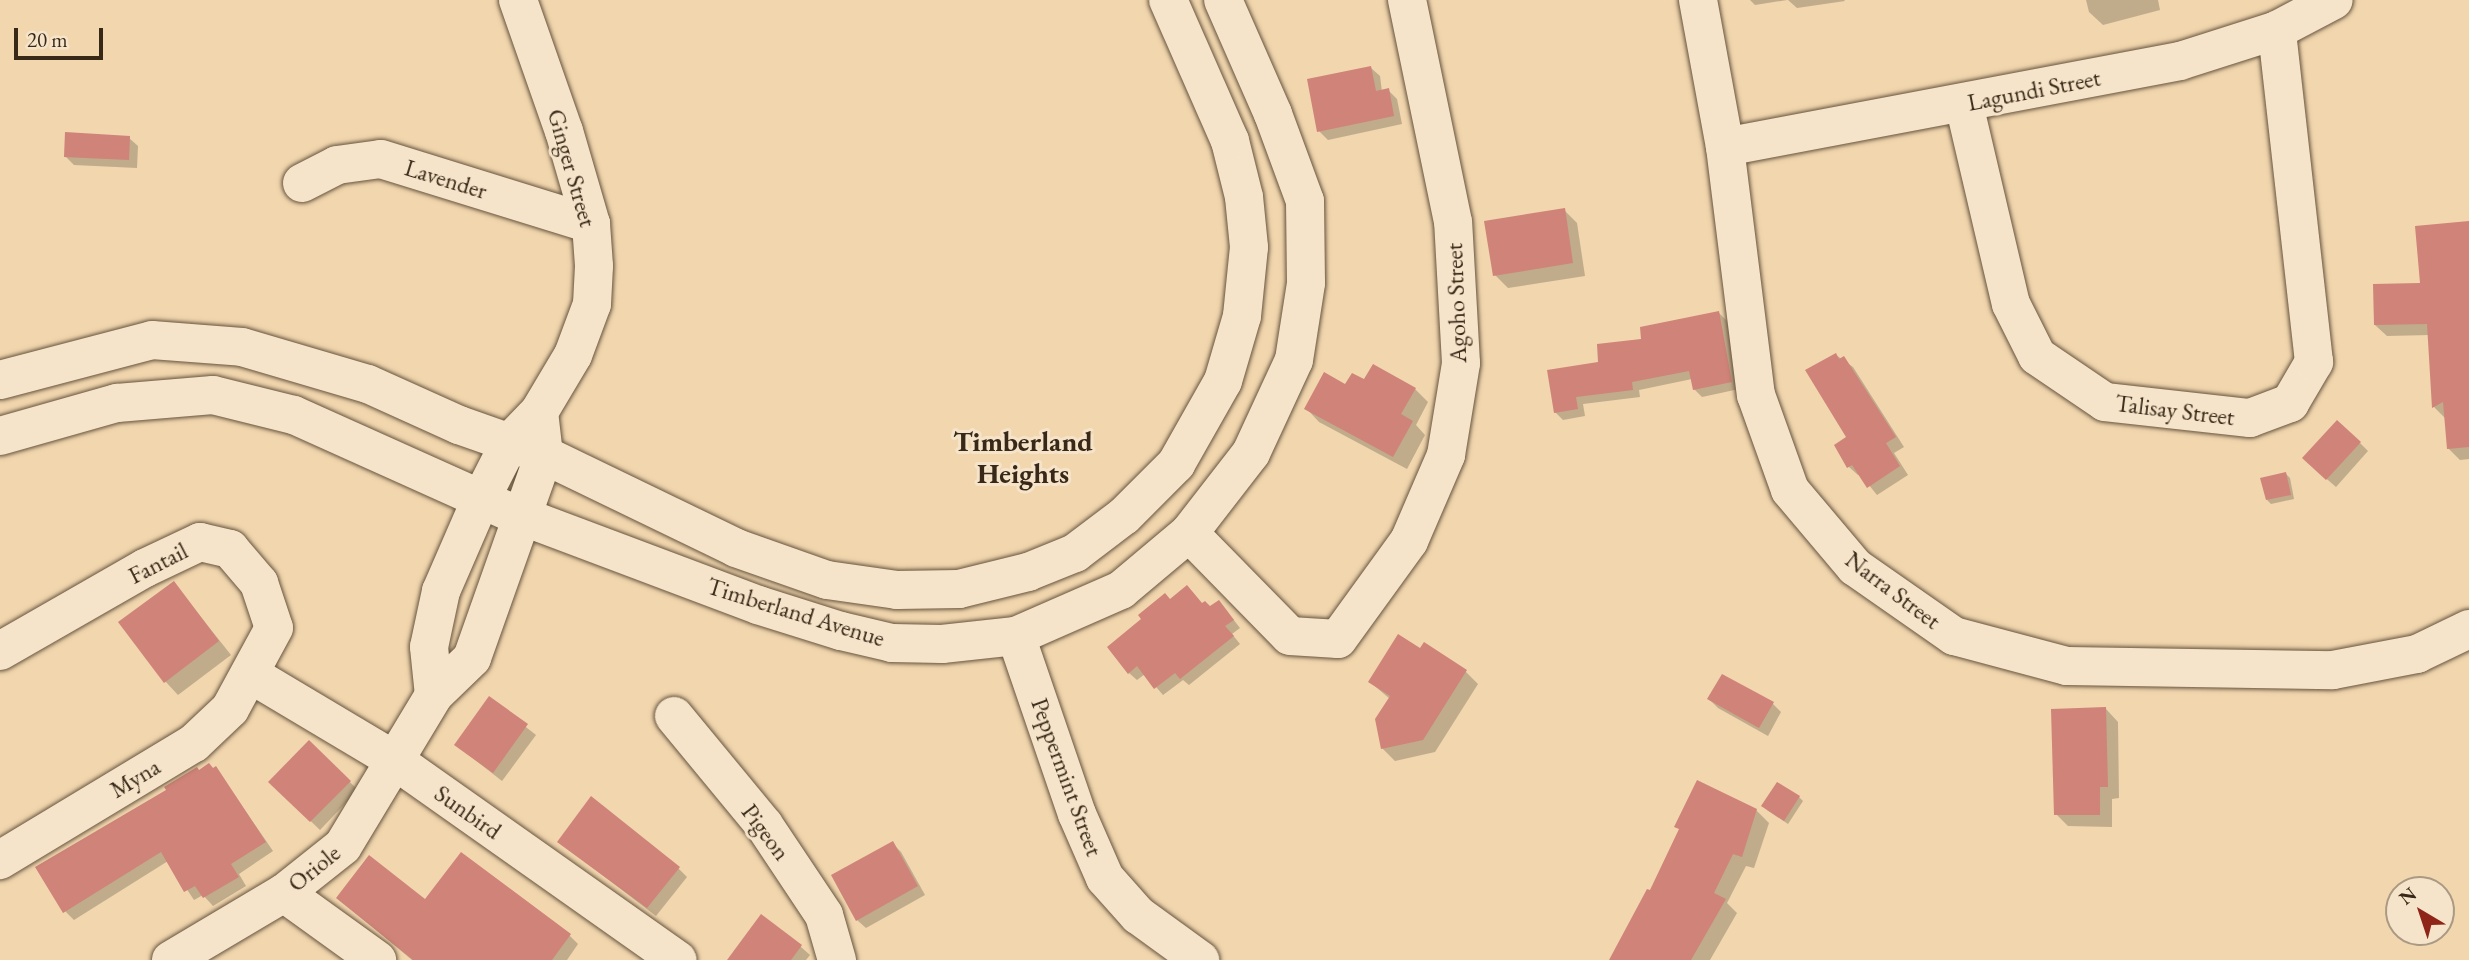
<!DOCTYPE html>
<style>
body{margin:0}
#map{position:relative;width:2469px;height:960px;overflow:hidden;background:#f1d6ae;font-family:"EB Garamond",serif}
div>[style]{position:absolute}
[style*='--x']{left:calc(var(--x)*1px);top:calc(var(--y)*1px);width:calc(var(--w)*1px);rotate:calc(var(--a)*1deg)}
.shadow>*{inset:0;background:#0003}
.building>*{inset:0;background:#cf8379}
.roads{filter:drop-shadow(0 0 2px #66543e) drop-shadow(0 0 2px #66543e)}
.minor>*{height:38px;margin:-19px;padding:0 19px;transform-origin:19px;border-radius:19px;background:#f6e4ca}
span{translate:-50% -50%;white-space:nowrap;text-align:center;line-height:1.15;-webkit-text-stroke:6px #f6e4ca;paint-order:stroke}
.street-label{font-size:24px;color:#382818}
.quarter-label{font-size:28px;color:#382818;font-weight:700}
.north{position:absolute;left:2385px;top:876px;width:70px;height:70px;box-sizing:border-box;background:#f6e4ca;border:2px solid #aa9983;border-radius:50%;rotate:321deg;font-size:19px;font-weight:700;line-height:28px;text-align:center;color:#382818}
.north::after{content:'';display:block;margin:auto;width:24px;height:32px;background:#8f2418;clip-path:polygon(50% 0,100% 100%,50% 72%,0 100%)}
.scale{position:absolute;left:14px;top:28px;width:89px;height:32px;box-sizing:border-box;border:4px solid #382818;border-top:0;padding-left:9px;font-size:21px;line-height:24px;white-space:nowrap;color:#382818;-webkit-text-stroke:5px #f6e4ca;paint-order:stroke}
</style>
<div id="map">
<div class="shadow">
<i style="clip-path:polygon(1750px 0,1787px 0,1755px 5px)"></i>
<i style="clip-path:polygon(1788px 0,1844px 0,1845px 1px,1797px 8px)"></i>
<i style="clip-path:polygon(2086px 0,2158px 0,2160px 10px,2103px 25px,2089px 12px)"></i>
<i style="clip-path:polygon(1371px 68px,1380px 76px,1382px 92px,1388px 90px,1397px 99px,1402px 124px,1328px 140px,1319px 131px)"></i>
<i style="clip-path:polygon(129px 138px,138px 146px,137px 168px,74px 165px,65px 156px)"></i>
<i style="clip-path:polygon(1564px 210px,1577px 223px,1585px 276px,1508px 288px,1495px 275px)"></i>
<i style="clip-path:polygon(2469px 223px,2469px 459px,2460px 460px,2448px 448px,2446px 419px,2434px 407px,2430px 335px,2387px 336px,2375px 325px,2422px 284px)"></i>
<i style="clip-path:polygon(1719px 313px,1727px 321px,1739px 389px,1702px 397px,1694px 389px,1692px 379px,1639px 390px,1640px 397px,1583px 404px,1585px 416px,1563px 420px,1555px 412px,1600px 363px,1643px 340px)"></i>
<i style="clip-path:polygon(1836px 355px,1853px 367px,1904px 447px,1894px 453px,1908px 475px,1877px 495px,1860px 474px,1858px 475px,1849px 467px,1848px 438px)"></i>
<i style="clip-path:polygon(1365px 382px,1415px 389px,1428px 402px,1416px 425px,1425px 435px,1407px 469px,1319px 422px,1306px 408px,1346px 386px)"></i>
<i style="clip-path:polygon(2360px 443px,2368px 451px,2336px 487px,2313px 467px)"></i>
<i style="clip-path:polygon(2286px 474px,2290px 478px,2294px 499px,2271px 504px,2267px 500px)"></i>
<i style="clip-path:polygon(174px 583px,231px 655px,178px 695px,165px 681px)"></i>
<i style="clip-path:polygon(1171px 601px,1226px 610px,1240px 628px,1232px 634px,1240px 644px,1189px 685px,1183px 680px,1163px 695px,1145px 674px,1137px 680px,1129px 673px)"></i>
<i style="clip-path:polygon(1424px 645px,1466px 672px,1478px 684px,1435px 752px,1395px 761px,1382px 748px,1390px 699px,1370px 682px,1420px 650px)"></i>
<i style="clip-path:polygon(489px 698px,536px 735px,502px 781px,456px 745px)"></i>
<i style="clip-path:polygon(1709px 699px,1772px 703px,1781px 712px,1768px 736px,1718px 708px)"></i>
<i style="clip-path:polygon(2106px 709px,2118px 722px,2119px 798px,2112px 799px,2112px 827px,2068px 826px,2056px 814px)"></i>
<i style="clip-path:polygon(309px 742px,358px 790px,320px 830px,270px 782px)"></i>
<i style="clip-path:polygon(216px 768px,273px 851px,239px 874px,246px 886px,213px 906px,203px 895px,194px 900px,168px 861px,74px 920px,65px 911px,200px 771px)"></i>
<i style="clip-path:polygon(1799px 797px,1803px 801px,1788px 824px,1767px 810px)"></i>
<i style="clip-path:polygon(1756px 810px,1769px 823px,1754px 868px,1746px 866px,1727px 903px,1737px 913px,1710px 960px,1611px 960px,1651px 892px,1680px 830px)"></i>
<i style="clip-path:polygon(559px 842px,678px 868px,687px 877px,656px 916px)"></i>
<i style="clip-path:polygon(892px 843px,901px 852px,925px 895px,866px 928px,857px 920px)"></i>
<i style="clip-path:polygon(338px 898px,426px 902px,569px 935px,578px 944px,567px 960px,412px 960px)"></i>
<i style="clip-path:polygon(761px 917px,801px 947px,810px 955px,806px 960px,735px 960px)"></i>
</div>
<div class="building">
<i style="clip-path:polygon(1371px 66px,1376px 91px,1389px 88px,1394px 116px,1317px 132px,1307px 79px)"></i>
<i style="clip-path:polygon(65px 132px,130px 136px,129px 160px,64px 157px)"></i>
<i style="clip-path:polygon(1565px 208px,1573px 263px,1493px 276px,1484px 221px)"></i>
<i style="clip-path:polygon(2469px 221px,2469px 447px,2447px 449px,2443px 402px,2432px 408px,2427px 324px,2374px 325px,2373px 284px,2420px 283px,2415px 226px)"></i>
<i style="clip-path:polygon(1719px 311px,1732px 382px,1693px 390px,1689px 371px,1632px 382px,1633px 390px,1576px 397px,1578px 409px,1554px 413px,1547px 370px,1598px 362px,1597px 344px,1641px 339px,1640px 327px)"></i>
<i style="clip-path:polygon(1836px 353px,1839px 359px,1844px 356px,1896px 437px,1886px 443px,1900px 466px,1867px 488px,1852px 465px,1847px 468px,1834px 445px,1846px 437px,1805px 370px)"></i>
<i style="clip-path:polygon(1373px 364px,1416px 388px,1401px 414px,1413px 421px,1393px 457px,1304px 409px,1324px 372px,1345px 384px,1352px 373px,1364px 379px)"></i>
<i style="clip-path:polygon(2337px 420px,2361px 442px,2326px 480px,2302px 458px)"></i>
<i style="clip-path:polygon(2286px 472px,2291px 495px,2266px 500px,2260px 478px)"></i>
<i style="clip-path:polygon(174px 581px,219px 641px,164px 683px,118px 622px)"></i>
<i style="clip-path:polygon(1187px 585px,1202px 603px,1205px 601px,1210px 606px,1219px 600px,1234px 620px,1225px 626px,1234px 636px,1180px 679px,1175px 673px,1154px 689px,1137px 666px,1128px 674px,1107px 647px,1141px 619px,1138px 615px,1165px 593px,1170px 599px)"></i>
<i style="clip-path:polygon(1398px 634px,1420px 648px,1424px 642px,1467px 670px,1423px 740px,1381px 749px,1375px 719px,1390px 696px,1368px 682px)"></i>
<i style="clip-path:polygon(1722px 674px,1774px 702px,1759px 728px,1707px 699px)"></i>
<i style="clip-path:polygon(489px 696px,528px 724px,493px 773px,454px 745px)"></i>
<i style="clip-path:polygon(2106px 707px,2108px 787px,2100px 787px,2100px 815px,2054px 815px,2051px 709px)"></i>
<i style="clip-path:polygon(309px 740px,351px 781px,310px 822px,268px 782px)"></i>
<i style="clip-path:polygon(209px 763px,213px 768px,216px 766px,266px 842px,231px 864px,239px 877px,203px 898px,195px 886px,184px 892px,161px 852px,63px 913px,35px 867px,166px 790px,164px 787px,197px 767px,199px 770px)"></i>
<i style="clip-path:polygon(1697px 780px,1757px 809px,1742px 857px,1733px 854px,1714px 893px,1726px 899px,1691px 960px,1609px 960px,1647px 889px,1650px 890px,1679px 829px,1674px 827px)"></i>
<i style="clip-path:polygon(1777px 782px,1800px 796px,1784px 821px,1761px 806px)"></i>
<i style="clip-path:polygon(591px 796px,680px 867px,647px 908px,557px 842px)"></i>
<i style="clip-path:polygon(893px 841px,918px 886px,856px 921px,831px 875px)"></i>
<i style="clip-path:polygon(461px 852px,571px 934px,552px 960px,413px 960px,336px 898px,369px 855px,425px 899px)"></i>
<i style="clip-path:polygon(761px 914px,802px 945px,791px 960px,727px 960px)"></i>
</div>
<div class="roads">
<div class="minor">
<i style="--x:518;--y:0;--w:139;--a:70.7"></i>
<i style="--x:564;--y:131;--w:97;--a:73.8"></i>
<i style="--x:591;--y:224;--w:42;--a:85.9"></i>
<i style="--x:594;--y:266;--w:38;--a:93"></i>
<i style="--x:592;--y:304;--w:54;--a:110.4"></i>
<i style="--x:573;--y:355;--w:66;--a:120.8"></i>
<i style="--x:1698;--y:0;--w:149;--a:79.6"></i>
<i style="--x:1725;--y:147;--w:250;--a:82.9"></i>
<i style="--x:1756;--y:395;--w:101;--a:70.3"></i>
<i style="--x:1790;--y:490;--w:101;--a:49.8"></i>
<i style="--x:1855;--y:567;--w:121;--a:34.9"></i>
<i style="--x:1954;--y:636;--w:117;--a:14.9"></i>
<i style="--x:2067;--y:666;--w:266;--a:0.9"></i>
<i style="--x:2333;--y:670;--w:86;--a:-10.8"></i>
<i style="--x:2417;--y:654;--w:58;--a:-25.7"></i>
<i style="--x:1964;--y:104;--w:205;--a:76.8"></i>
<i style="--x:2011;--y:304;--w:58;--a:63.4"></i>
<i style="--x:2037;--y:356;--w:82;--a:34.1"></i>
<i style="--x:2105;--y:402;--w:146;--a:6.3"></i>
<i style="--x:2250;--y:418;--w:43;--a:-20.6"></i>
<i style="--x:2290;--y:403;--w:48;--a:-59.7"></i>
<i style="--x:2314;--y:362;--w:334;--a:-96.4"></i>
<i style="--x:1725;--y:147;--w:463;--a:-10.7"></i>
<i style="--x:2180;--y:61;--w:102;--a:-17.7"></i>
<i style="--x:2277;--y:30;--w:64;--a:-27.8"></i>
<i style="--x:302;--y:183;--w:39;--a:-27"></i>
<i style="--x:337;--y:165;--w:44;--a:-7.8"></i>
<i style="--x:381;--y:159;--w:220;--a:17.2"></i>
<i style="--x:0;--y:380;--w:157;--a:-14.7"></i>
<i style="--x:152;--y:340;--w:90;--a:4.4"></i>
<i style="--x:242;--y:347;--w:131;--a:16.4"></i>
<i style="--x:368;--y:384;--w:100;--a:24.3"></i>
<i style="--x:459;--y:425;--w:90;--a:19.4"></i>
<i style="--x:544;--y:455;--w:213;--a:25.8"></i>
<i style="--x:736;--y:548;--w:96;--a:19.4"></i>
<i style="--x:827;--y:580;--w:71;--a:8.1"></i>
<i style="--x:897;--y:590;--w:62;--a:-0.9"></i>
<i style="--x:959;--y:589;--w:71;--a:-13.8"></i>
<i style="--x:1028;--y:572;--w:51;--a:-22"></i>
<i style="--x:1075;--y:553;--w:61;--a:-37.1"></i>
<i style="--x:1124;--y:516;--w:74;--a:-45"></i>
<i style="--x:1176;--y:464;--w:95;--a:-60.5"></i>
<i style="--x:1223;--y:381;--w:68;--a:-73.7"></i>
<i style="--x:1242;--y:316;--w:69;--a:-84.2"></i>
<i style="--x:1249;--y:247;--w:50;--a:-95.7"></i>
<i style="--x:1244;--y:197;--w:58;--a:-104"></i>
<i style="--x:1230;--y:141;--w:154;--a:-113.7"></i>
<i style="--x:0;--y:436;--w:122;--a:-15.8"></i>
<i style="--x:117;--y:403;--w:96;--a:-4.8"></i>
<i style="--x:213;--y:395;--w:83;--a:13.9"></i>
<i style="--x:294;--y:415;--w:235;--a:24.2"></i>
<i style="--x:508;--y:511;--w:267;--a:20.6"></i>
<i style="--x:758;--y:605;--w:87;--a:17.4"></i>
<i style="--x:841;--y:631;--w:52;--a:13.2"></i>
<i style="--x:892;--y:643;--w:50;--a:1.1"></i>
<i style="--x:942;--y:644;--w:74;--a:-6.2"></i>
<i style="--x:1016;--y:636;--w:115;--a:-23.7"></i>
<i style="--x:1121;--y:590;--w:89;--a:-40"></i>
<i style="--x:1189;--y:533;--w:101;--a:-52.2"></i>
<i style="--x:1251;--y:453;--w:102;--a:-65.2"></i>
<i style="--x:1294;--y:360;--w:78;--a:-81.1"></i>
<i style="--x:1306;--y:283;--w:82;--a:-90.7"></i>
<i style="--x:1305;--y:201;--w:93;--a:-110.2"></i>
<i style="--x:1273;--y:114;--w:124;--a:-113.7"></i>
<i style="--x:1189;--y:533;--w:144;--a:45.6"></i>
<i style="--x:1290;--y:636;--w:48;--a:3.6"></i>
<i style="--x:1338;--y:639;--w:121;--a:-54.1"></i>
<i style="--x:1409;--y:541;--w:94;--a:-66.7"></i>
<i style="--x:1446;--y:455;--w:93;--a:-80.7"></i>
<i style="--x:1461;--y:363;--w:141;--a:-93.2"></i>
<i style="--x:1453;--y:222;--w:227;--a:-101.7"></i>
<i style="--x:1016;--y:636;--w:188;--a:71.1"></i>
<i style="--x:1077;--y:814;--w:70;--a:66.4"></i>
<i style="--x:1105;--y:878;--w:50;--a:48.3"></i>
<i style="--x:1138;--y:915;--w:77;--a:36"></i>
<i style="--x:0;--y:651;--w:167;--a:-29.8"></i>
<i style="--x:145;--y:568;--w:61;--a:-25.3"></i>
<i style="--x:200;--y:542;--w:31;--a:13"></i>
<i style="--x:230;--y:549;--w:45;--a:49.5"></i>
<i style="--x:259;--y:583;--w:47;--a:71.6"></i>
<i style="--x:274;--y:628;--w:92;--a:118.5"></i>
<i style="--x:230;--y:709;--w:50;--a:136.6"></i>
<i style="--x:194;--y:743;--w:227;--a:148.9"></i>
<i style="--x:250;--y:674;--w:168;--a:30.8"></i>
<i style="--x:394;--y:760;--w:347;--a:35.2"></i>
<i style="--x:674;--y:716;--w:141;--a:50.5"></i>
<i style="--x:764;--y:825;--w:108;--a:56.3"></i>
<i style="--x:824;--y:915;--w:47;--a:73.9"></i>
<i style="--x:284;--y:893;--w:115;--a:35.8"></i>
<i style="--x:171;--y:960;--w:131;--a:-30.7"></i>
<i style="--x:284;--y:893;--w:75;--a:-38.5"></i>
<i style="--x:343;--y:846;--w:176;--a:-58.9"></i>
<i style="--x:434;--y:695;--w:53;--a:-44.2"></i>
<i style="--x:472;--y:658;--w:215;--a:-70.5"></i>
<i style="--x:544;--y:455;--w:43;--a:-96.6"></i>
<i style="--x:539;--y:412;--w:42;--a:134"></i>
<i style="--x:510;--y:442;--w:64;--a:117"></i>
<i style="--x:481;--y:499;--w:100;--a:113.5"></i>
<i style="--x:441;--y:591;--w:57;--a:102.1"></i>
<i style="--x:429;--y:647;--w:48;--a:84.1"></i>
</div>
</div>
<div class="street-label">
<span style="left:2034px;top:90px;rotate:-11deg">Lagundi Street</span>
<span style="left:572px;top:168px;rotate:74deg">Ginger Street</span>
<span style="left:446px;top:179px;rotate:17deg">Lavender</span>
<span style="left:1456px;top:303px;rotate:-92deg">Agoho Street</span>
<span style="left:2175px;top:410px;rotate:7deg">Talisay Street</span>
<span style="left:158px;top:563px;rotate:-27deg">Fantail</span>
<span style="left:1893px;top:590px;rotate:37deg">Narra Street</span>
<span style="left:796px;top:612px;rotate:17deg">Timberland Avenue</span>
<span style="left:1067px;top:777px;rotate:70deg">Peppermint Street</span>
<span style="left:135px;top:778px;rotate:-31deg">Myna</span>
<span style="left:468px;top:812px;rotate:35deg">Sunbird</span>
<span style="left:766px;top:832px;rotate:53deg">Pigeon</span>
<span style="left:314px;top:868px;rotate:-39deg">Oriole</span>
</div>
<div class="quarter-label">
<span style="left:1023px;top:457px">Timberland<br>Heights</span>
</div>
<div class="north">N</div>
<div class="scale">20 m</div>
</div>
